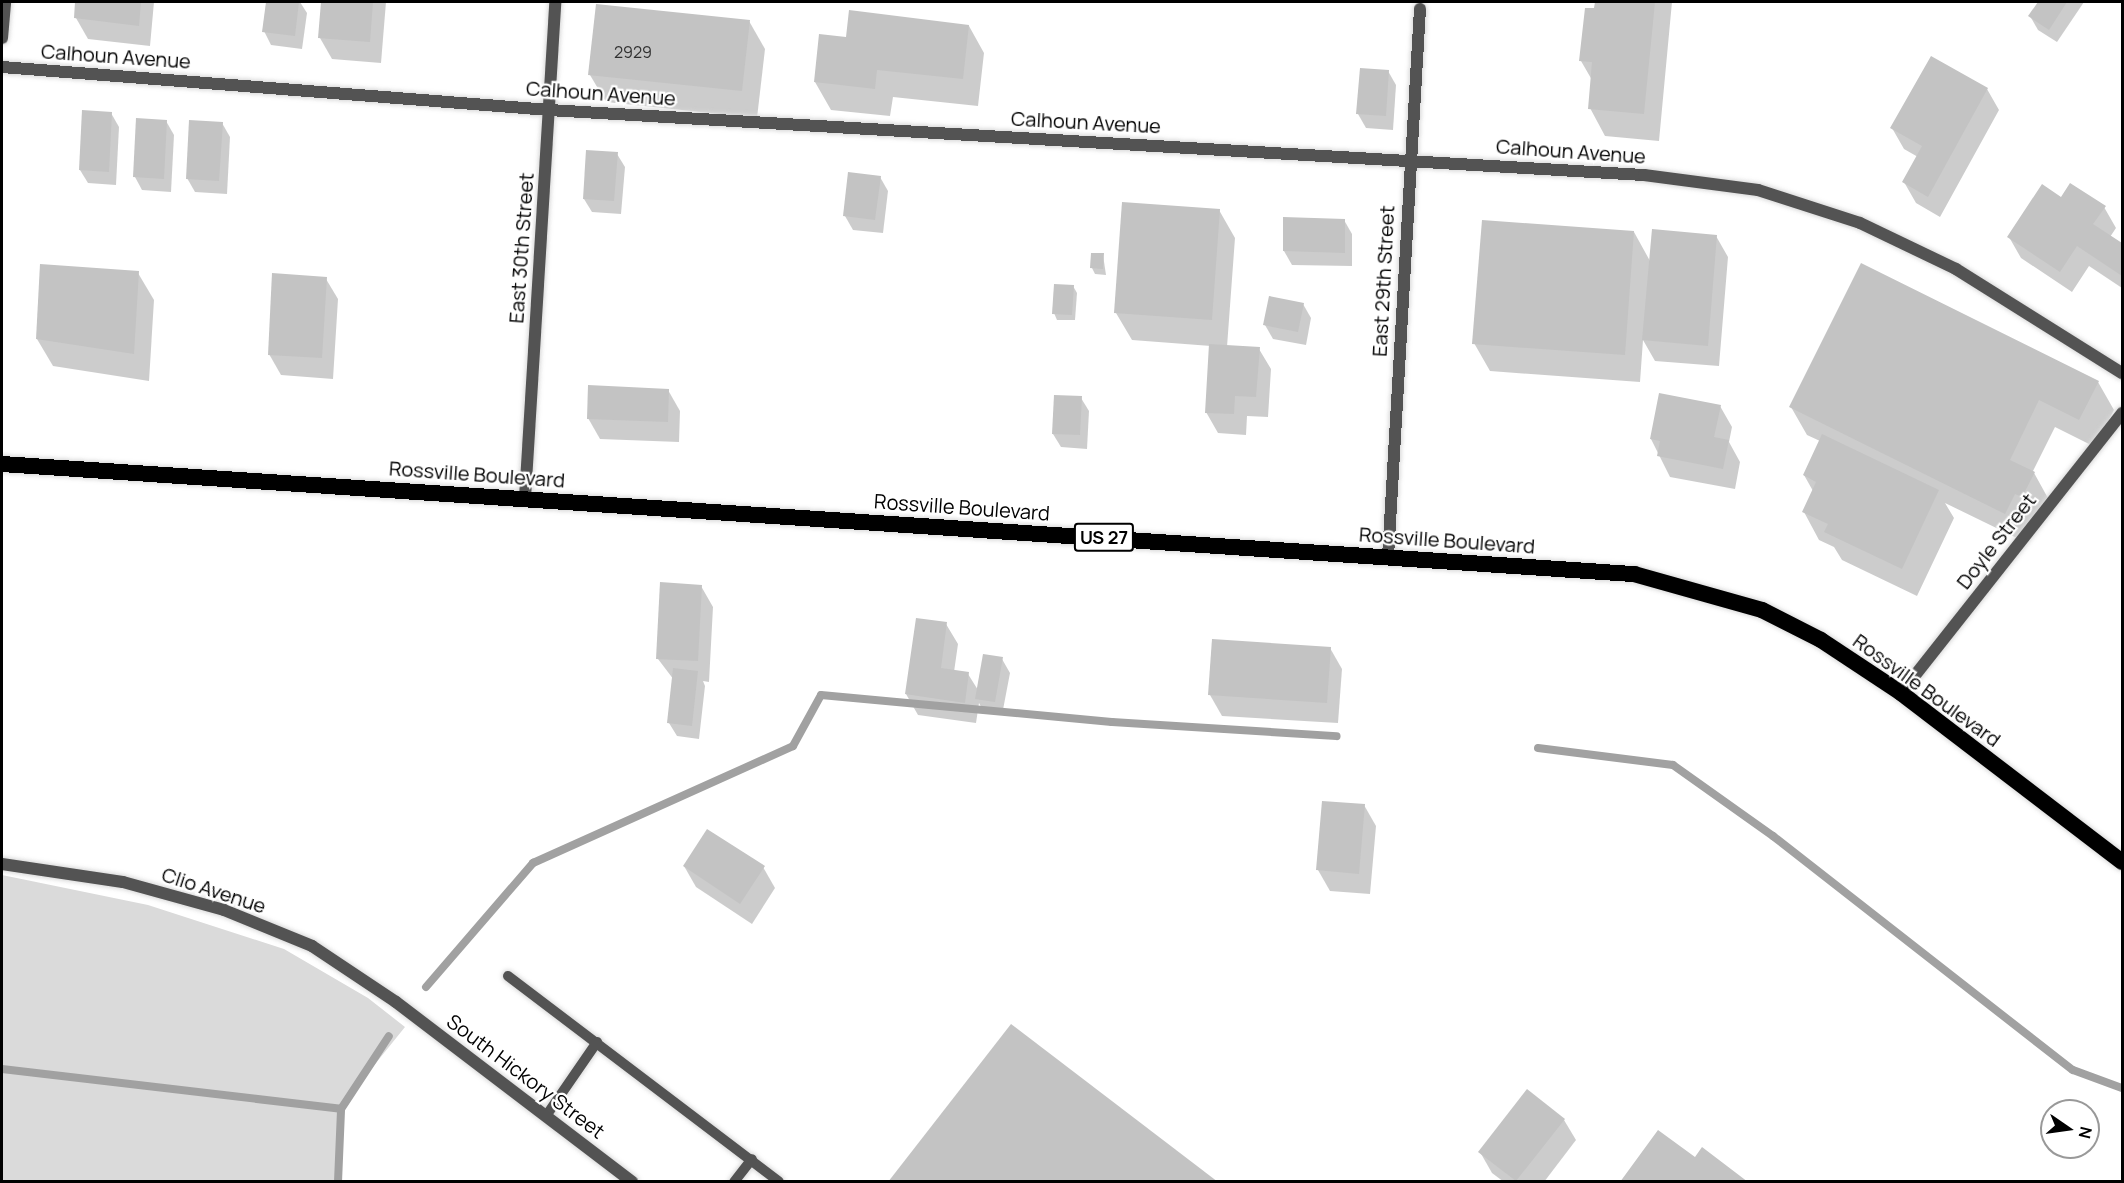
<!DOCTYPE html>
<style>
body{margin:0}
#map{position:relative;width:2124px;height:1183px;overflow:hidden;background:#fff;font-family:Manrope,sans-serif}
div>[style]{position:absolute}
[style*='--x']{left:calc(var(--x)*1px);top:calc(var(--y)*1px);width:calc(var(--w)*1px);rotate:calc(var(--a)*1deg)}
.green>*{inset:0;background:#dadada}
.shadow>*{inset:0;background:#0003}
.stream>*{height:8px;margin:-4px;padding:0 4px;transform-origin:4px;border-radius:4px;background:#a1a1a1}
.building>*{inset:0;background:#c3c3c3}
.roads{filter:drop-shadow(0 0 2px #dbdbdb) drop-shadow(0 0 2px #dbdbdb)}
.service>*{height:10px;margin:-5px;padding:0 5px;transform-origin:5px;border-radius:5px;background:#535353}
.minor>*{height:12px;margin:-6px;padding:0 6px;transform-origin:6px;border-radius:6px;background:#535353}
.tertiary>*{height:12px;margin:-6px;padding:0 6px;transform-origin:6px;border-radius:6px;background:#535353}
.trunk>*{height:16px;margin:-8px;padding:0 8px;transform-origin:8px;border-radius:8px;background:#000}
span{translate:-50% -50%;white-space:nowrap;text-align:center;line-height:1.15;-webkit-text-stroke:4.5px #fff;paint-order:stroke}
.number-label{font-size:16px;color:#313131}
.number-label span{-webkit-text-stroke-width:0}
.shield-label span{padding:2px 4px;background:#fff;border:2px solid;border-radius:4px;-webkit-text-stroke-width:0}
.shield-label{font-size:18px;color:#000;font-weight:700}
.street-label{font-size:20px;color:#000}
.frame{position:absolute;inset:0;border:3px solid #000;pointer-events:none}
.north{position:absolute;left:2040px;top:1099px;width:60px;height:60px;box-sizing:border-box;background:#fff;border:2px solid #999;border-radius:50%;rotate:103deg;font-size:16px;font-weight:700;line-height:24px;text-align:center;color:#000}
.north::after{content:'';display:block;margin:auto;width:21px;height:27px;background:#000;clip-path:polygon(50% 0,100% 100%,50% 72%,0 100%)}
</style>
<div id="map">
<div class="green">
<i style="clip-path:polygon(2px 875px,148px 905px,284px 949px,368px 998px,405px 1027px,338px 1110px,335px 1181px,2px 1181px)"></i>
</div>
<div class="shadow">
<i style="clip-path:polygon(76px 2px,154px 2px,150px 46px,88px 39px,76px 18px)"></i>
<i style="clip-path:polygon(268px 2px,300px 2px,307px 13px,302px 49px,271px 45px,264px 31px)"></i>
<i style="clip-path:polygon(323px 2px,386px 2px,381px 63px,332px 59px,320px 38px)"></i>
<i style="clip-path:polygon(1596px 2px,1672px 2px,1659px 141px,1605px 136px,1590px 108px,1592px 80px,1581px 61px)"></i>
<i style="clip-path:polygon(2040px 2px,2084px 2px,2057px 42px,2038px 30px,2030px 16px)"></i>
<i style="clip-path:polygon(749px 21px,765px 49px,757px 118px,606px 102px,590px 75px)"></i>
<i style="clip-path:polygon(969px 26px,984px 53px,978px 106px,893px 97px,890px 116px,831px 110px,815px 82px,820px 36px,848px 39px)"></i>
<i style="clip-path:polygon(1388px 71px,1396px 85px,1393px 130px,1366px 128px,1358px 114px)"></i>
<i style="clip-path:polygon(1987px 89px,1999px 110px,1940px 217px,1916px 203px,1904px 182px,1918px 157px,1904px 149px,1892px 128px)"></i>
<i style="clip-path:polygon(111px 113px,119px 127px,116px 185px,88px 183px,80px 170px)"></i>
<i style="clip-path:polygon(166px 121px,174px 135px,171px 192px,142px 190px,135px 177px)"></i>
<i style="clip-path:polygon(222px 123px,230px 137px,227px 194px,195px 192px,187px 178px)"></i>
<i style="clip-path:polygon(617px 154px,625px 167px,621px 214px,592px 212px,584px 199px)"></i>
<i style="clip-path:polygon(880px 177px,888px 191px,883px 233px,853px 230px,845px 216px)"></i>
<i style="clip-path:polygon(2061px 199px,2104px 207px,2116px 228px,2110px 237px,2122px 245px,2122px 288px,2089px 266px,2072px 292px,2021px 258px,2009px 237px)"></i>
<i style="clip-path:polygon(1219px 210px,1235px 238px,1227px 347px,1259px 349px,1271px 369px,1268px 417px,1247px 416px,1246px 435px,1218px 433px,1206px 412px,1211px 346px,1132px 340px,1116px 313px)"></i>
<i style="clip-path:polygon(1344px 220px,1352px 234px,1352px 266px,1292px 265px,1284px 251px)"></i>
<i style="clip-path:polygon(1634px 232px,1650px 261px,1716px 236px,1728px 257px,1719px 366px,1655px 361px,1643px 340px,1640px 382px,1490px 371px,1474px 343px)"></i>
<i style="clip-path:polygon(1103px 255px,1106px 275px,1095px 274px,1092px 268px)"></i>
<i style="clip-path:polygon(138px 273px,154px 300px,149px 381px,53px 366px,37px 339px)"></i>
<i style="clip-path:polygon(326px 279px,338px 299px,333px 379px,281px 375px,269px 354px)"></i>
<i style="clip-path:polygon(1073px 286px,1077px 293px,1075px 320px,1057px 320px,1054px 313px)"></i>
<i style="clip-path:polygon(1303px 304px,1311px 318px,1306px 345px,1273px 339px,1265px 325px)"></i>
<i style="clip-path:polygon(2098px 382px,2114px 410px,2095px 447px,2055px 427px,2033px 471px,2049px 500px,2021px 540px,1945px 503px,1954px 518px,1917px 596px,1842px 560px,1834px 547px,1819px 540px,1804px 512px,1813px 491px,1804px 475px,1820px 441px,1807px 435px,1791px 407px)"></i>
<i style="clip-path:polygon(668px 390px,680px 411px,679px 442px,600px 439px,588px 418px)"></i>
<i style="clip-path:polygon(1081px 398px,1089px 411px,1087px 449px,1061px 447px,1053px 434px)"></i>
<i style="clip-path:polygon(1720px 406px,1732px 427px,1729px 442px,1740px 462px,1735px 489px,1670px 477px,1651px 439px)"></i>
<i style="clip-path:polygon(701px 586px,713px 607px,709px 682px,703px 681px,705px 686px,699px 739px,677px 736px,669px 723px,674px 680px,658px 659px)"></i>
<i style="clip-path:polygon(946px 624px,958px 644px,954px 672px,968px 674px,978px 690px,1002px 659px,1010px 673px,1002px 715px,984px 712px,979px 703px,976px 723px,918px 715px,906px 694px)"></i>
<i style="clip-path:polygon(1330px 648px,1342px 669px,1338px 723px,1222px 716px,1210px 695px)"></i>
<i style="clip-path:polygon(1364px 805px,1376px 826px,1370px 894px,1330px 891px,1318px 870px)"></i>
<i style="clip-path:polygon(684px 866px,763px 867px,775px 888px,752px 924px,696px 887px)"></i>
<i style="clip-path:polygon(1564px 1120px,1576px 1140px,1544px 1182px,1504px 1182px,1492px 1173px,1480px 1152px)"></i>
</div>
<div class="stream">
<i style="--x:1538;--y:748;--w:136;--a:7.2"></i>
<i style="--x:1673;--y:765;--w:123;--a:35.4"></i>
<i style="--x:1773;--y:836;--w:380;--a:38"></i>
<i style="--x:2073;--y:1070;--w:52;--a:20.2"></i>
<i style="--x:426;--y:987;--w:164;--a:-49.2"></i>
<i style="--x:533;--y:863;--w:285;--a:-24.2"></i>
<i style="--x:793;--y:746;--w:58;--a:-61.2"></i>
<i style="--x:821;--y:695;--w:292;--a:5.3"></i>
<i style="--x:1112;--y:722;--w:225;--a:3.6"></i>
<i style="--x:2;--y:1069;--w:341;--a:6.7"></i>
<i style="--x:338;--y:1182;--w:73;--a:-87.6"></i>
<i style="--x:341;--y:1109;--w:87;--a:-56.7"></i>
</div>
<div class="building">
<i style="clip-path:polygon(75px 2px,141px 2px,139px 26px,74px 18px)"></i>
<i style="clip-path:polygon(266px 2px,299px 2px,295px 36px,262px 32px)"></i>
<i style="clip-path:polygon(321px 2px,373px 2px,370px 42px,318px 38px)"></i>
<i style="clip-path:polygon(1595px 2px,1655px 2px,1644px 114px,1588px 109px,1592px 62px,1579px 61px,1585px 8px,1594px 8px)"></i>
<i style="clip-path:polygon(2038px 2px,2067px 2px,2049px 30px,2028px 16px)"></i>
<i style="clip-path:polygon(596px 4px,750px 20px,742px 91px,588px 75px)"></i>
<i style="clip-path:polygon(849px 10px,969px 25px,963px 79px,877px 70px,875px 89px,814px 82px,819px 34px,846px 37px)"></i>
<i style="clip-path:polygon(1931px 56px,1988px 88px,1928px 197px,1902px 182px,1922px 146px,1890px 128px)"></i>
<i style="clip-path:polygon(1360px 68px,1389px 70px,1386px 116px,1356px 114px)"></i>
<i style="clip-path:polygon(82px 110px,112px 112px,109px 172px,79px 170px)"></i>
<i style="clip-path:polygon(136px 118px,167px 120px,164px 179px,133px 177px)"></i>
<i style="clip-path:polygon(189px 120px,223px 122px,219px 181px,186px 179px)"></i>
<i style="clip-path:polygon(586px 150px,618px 152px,614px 201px,583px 199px)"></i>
<i style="clip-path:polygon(848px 172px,881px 176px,875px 220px,843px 216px)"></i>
<i style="clip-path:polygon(2070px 183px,2106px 206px,2093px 224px,2122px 243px,2122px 276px,2077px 246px,2060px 272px,2007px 237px,2042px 184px,2061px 197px)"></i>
<i style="clip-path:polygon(1122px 202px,1220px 209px,1212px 320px,1114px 313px)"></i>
<i style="clip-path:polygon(1283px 217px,1345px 219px,1345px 253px,1283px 251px)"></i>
<i style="clip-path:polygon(1482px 220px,1634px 231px,1625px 355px,1472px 344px)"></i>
<i style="clip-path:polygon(1652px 229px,1717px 235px,1708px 346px,1642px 340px)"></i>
<i style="clip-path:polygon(1091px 253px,1104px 253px,1103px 269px,1090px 268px)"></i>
<i style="clip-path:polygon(1861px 263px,2099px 381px,2079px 420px,2039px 400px,2010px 460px,2035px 472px,2022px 497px,2015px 494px,2005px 514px,1789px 407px)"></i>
<i style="clip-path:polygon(40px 264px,139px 271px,134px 354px,36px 339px)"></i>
<i style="clip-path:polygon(272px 273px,327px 277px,322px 358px,268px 355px)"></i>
<i style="clip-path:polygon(1054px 284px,1074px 285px,1072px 315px,1052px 314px)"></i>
<i style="clip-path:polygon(1269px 296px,1304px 303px,1298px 332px,1263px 325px)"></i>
<i style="clip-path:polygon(1209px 344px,1260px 347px,1256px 397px,1235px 396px,1234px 414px,1205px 413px)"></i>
<i style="clip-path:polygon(588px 385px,669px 389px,668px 422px,587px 419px)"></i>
<i style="clip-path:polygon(1659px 393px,1721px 405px,1714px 437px,1729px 440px,1723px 469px,1657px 456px,1660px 441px,1650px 439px)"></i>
<i style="clip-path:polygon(1054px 395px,1082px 396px,1080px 435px,1052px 434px)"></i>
<i style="clip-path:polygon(1822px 434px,1939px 490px,1902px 569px,1824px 532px,1828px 524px,1802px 512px,1816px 482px,1803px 475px)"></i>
<i style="clip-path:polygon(660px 582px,702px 585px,698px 661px,656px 659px)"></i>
<i style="clip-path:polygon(916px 618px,947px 622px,941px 668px,969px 672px,965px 703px,905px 694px)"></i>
<i style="clip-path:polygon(1212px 639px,1331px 647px,1327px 703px,1208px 695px)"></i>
<i style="clip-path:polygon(983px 654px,1003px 657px,995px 702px,975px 699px)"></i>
<i style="clip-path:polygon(673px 668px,698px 671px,692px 726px,667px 723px)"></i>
<i style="clip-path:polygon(1322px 801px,1365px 804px,1359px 874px,1316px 870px)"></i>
<i style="clip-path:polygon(707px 829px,765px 866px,740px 904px,683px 866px)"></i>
<i style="clip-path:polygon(1011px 1024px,1218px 1182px,888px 1182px)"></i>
<i style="clip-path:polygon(1527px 1089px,1565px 1119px,1516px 1181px,1478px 1152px)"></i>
<i style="clip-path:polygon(1658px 1130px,1695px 1157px,1702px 1147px,1748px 1182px,1620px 1182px)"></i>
</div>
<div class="roads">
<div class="service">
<i style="--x:508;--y:976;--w:340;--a:37.2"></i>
<i style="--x:546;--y:1116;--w:90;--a:-55.4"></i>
<i style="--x:734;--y:1182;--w:29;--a:-52"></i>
</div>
<div class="minor">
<i style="--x:2;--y:38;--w:36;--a:-85"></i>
<i style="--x:2;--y:67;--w:549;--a:4.49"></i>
<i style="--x:549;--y:110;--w:1097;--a:3.4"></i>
<i style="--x:1644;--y:175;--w:115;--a:7.5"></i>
<i style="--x:1758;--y:190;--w:107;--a:17.9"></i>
<i style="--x:1860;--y:223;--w:106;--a:25.6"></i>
<i style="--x:1956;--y:269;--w:196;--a:32.1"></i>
<i style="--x:525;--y:498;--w:497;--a:-86.5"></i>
<i style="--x:1388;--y:557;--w:549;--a:-86.66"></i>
<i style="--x:1901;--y:693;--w:357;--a:-51.7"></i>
</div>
<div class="tertiary">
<i style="--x:2;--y:864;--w:122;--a:8.5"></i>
<i style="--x:123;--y:882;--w:105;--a:15.5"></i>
<i style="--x:224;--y:910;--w:95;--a:22.2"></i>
<i style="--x:312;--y:946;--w:101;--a:33.7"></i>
<i style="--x:396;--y:1002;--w:297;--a:37.3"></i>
</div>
<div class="trunk">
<i style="--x:2;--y:464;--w:1636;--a:3.86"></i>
<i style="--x:1634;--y:574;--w:133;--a:15.7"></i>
<i style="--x:1762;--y:610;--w:66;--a:27"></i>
<i style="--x:1821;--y:640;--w:96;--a:33.5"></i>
<i style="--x:1901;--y:693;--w:278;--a:37.4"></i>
</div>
</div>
<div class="number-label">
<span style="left:633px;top:52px">2929</span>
</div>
<div class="shield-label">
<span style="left:1104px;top:537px">US 27</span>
</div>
<div class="street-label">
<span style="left:116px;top:56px;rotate:4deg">Calhoun Avenue</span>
<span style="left:601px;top:93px;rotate:4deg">Calhoun Avenue</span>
<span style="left:1086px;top:122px;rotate:3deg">Calhoun Avenue</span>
<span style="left:1571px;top:151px;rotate:4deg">Calhoun Avenue</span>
<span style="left:521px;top:248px;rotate:-86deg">East 30th Street</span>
<span style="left:1383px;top:281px;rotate:-87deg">East 29th Street</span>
<span style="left:477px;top:474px;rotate:4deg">Rossville Boulevard</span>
<span style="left:962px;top:507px;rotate:4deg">Rossville Boulevard</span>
<span style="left:1447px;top:540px;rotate:4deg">Rossville Boulevard</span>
<span style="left:1996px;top:541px;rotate:-52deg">Doyle Street</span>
<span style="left:1927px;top:690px;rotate:36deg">Rossville Boulevard</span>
<span style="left:214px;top:890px;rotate:18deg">Clio Avenue</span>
<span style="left:526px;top:1076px;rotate:37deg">South Hickory Street</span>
</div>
<div class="frame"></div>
<div class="north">N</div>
</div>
